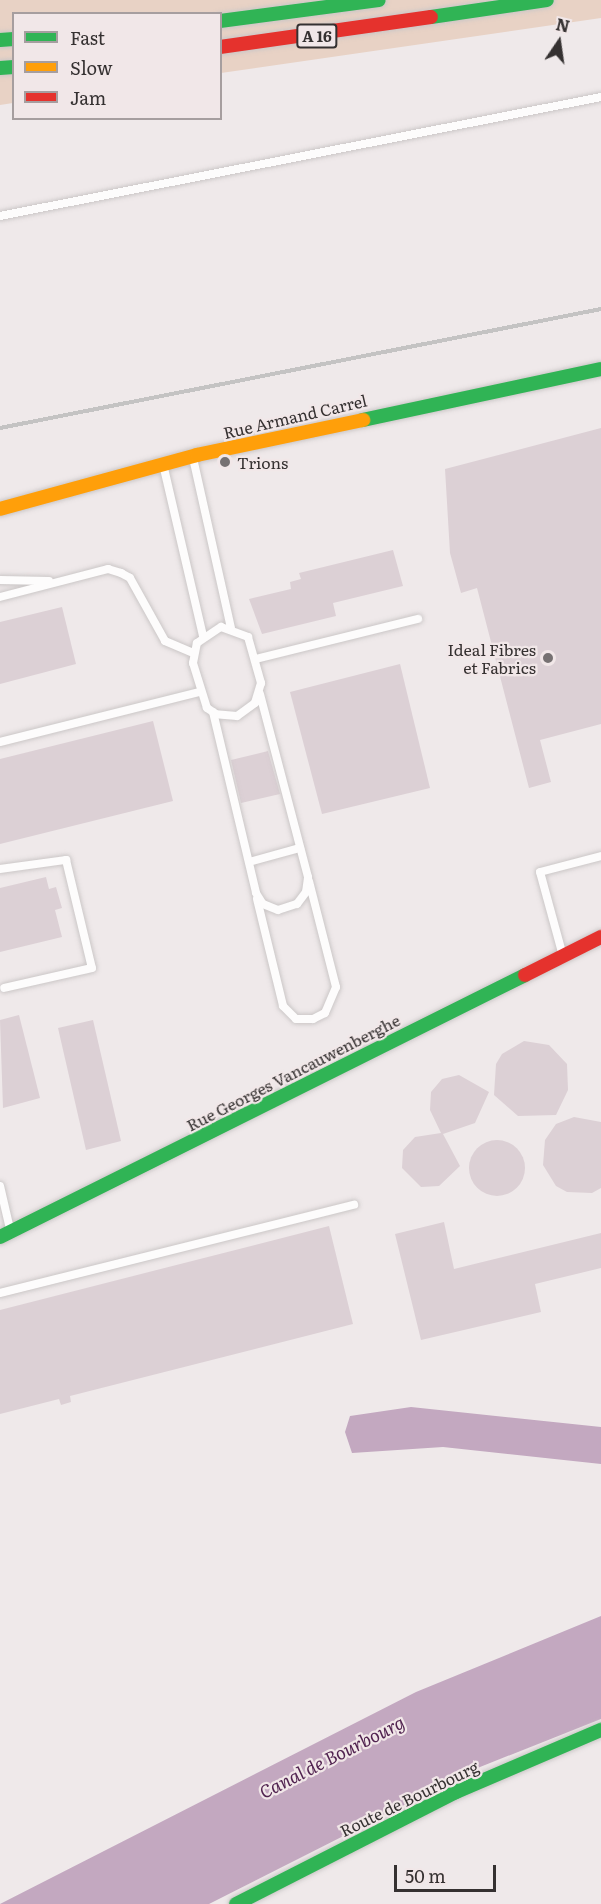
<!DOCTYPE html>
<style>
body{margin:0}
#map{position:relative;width:601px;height:1904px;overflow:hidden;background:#efe9ea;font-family:Literata,serif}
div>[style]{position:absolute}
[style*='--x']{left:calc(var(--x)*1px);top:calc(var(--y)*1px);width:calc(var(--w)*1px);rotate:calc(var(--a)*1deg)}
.green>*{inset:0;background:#e8d2c5}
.water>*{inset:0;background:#c3a8c0}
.building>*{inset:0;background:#dcd0d5}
.round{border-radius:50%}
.roads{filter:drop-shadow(0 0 2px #cbc7c7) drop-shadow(0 0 2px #cbc7c7)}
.lane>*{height:8px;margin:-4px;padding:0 4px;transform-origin:4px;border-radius:4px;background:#fdfcfc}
.fast>*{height:14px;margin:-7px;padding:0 7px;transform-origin:7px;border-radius:7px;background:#30b455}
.slow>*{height:14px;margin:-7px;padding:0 7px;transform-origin:7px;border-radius:7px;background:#ff9f0a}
.jam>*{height:14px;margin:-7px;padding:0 7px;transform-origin:7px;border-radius:7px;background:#e5322d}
.rail>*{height:4px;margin:-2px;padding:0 2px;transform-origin:2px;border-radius:2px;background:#c4c3c3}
.dots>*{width:16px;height:16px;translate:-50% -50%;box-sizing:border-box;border:3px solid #f1e7e8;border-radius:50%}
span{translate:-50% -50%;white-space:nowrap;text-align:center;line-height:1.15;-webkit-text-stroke:4.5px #f1e7e8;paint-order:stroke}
.shield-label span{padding:2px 4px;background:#f1e7e8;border:2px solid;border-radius:4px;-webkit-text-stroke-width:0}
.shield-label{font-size:15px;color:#353131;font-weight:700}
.street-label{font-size:16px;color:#353131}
.poi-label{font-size:16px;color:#353131}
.left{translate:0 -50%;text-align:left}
.right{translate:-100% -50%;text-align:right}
.water-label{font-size:18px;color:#512350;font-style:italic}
.legend{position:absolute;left:12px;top:12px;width:210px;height:108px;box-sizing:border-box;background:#f1e7e8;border:2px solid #a69e9f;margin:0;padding:8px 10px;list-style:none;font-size:18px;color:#353131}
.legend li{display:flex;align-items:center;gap:12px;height:30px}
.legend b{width:30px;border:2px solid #a69e9f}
.north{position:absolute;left:529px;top:12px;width:60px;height:60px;-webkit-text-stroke:4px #f1e7e8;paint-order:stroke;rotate:13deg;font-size:16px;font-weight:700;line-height:24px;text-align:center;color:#353131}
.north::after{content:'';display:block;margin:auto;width:21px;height:27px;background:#353131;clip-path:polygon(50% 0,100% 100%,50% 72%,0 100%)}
.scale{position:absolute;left:394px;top:1865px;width:102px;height:27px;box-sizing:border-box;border:3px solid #353131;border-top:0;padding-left:8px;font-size:18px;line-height:21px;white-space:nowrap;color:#353131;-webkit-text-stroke:4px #f1e7e8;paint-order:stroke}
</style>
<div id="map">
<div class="green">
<i style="clip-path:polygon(0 0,601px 0,601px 18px,221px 73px,220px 14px,14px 14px,13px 103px,0 105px)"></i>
</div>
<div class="water">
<i style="clip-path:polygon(411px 1407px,601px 1427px,601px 1464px,443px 1447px,352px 1453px,345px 1432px,350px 1416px)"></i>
<i style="clip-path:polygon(601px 1616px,601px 1719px,480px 1767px,209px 1904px,0 1904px,416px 1692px)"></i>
</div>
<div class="building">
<i style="clip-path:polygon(601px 428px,601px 724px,540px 740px,551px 782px,529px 788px,477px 588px,461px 593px,450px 553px,445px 469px)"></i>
<i style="clip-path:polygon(393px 550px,403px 586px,333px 603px,336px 616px,262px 634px,249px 599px,291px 589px,290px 582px,301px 579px,299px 573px)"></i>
<i style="clip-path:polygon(62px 607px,76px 664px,0 684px,0 622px)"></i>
<i style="clip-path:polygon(400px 664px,430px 788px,322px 814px,290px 692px)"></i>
<i style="clip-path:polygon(153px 721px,173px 801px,0 844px,0 759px)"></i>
<i style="clip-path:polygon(268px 751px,280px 794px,241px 803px,231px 760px)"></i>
<i style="clip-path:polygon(46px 877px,49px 889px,56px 887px,62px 908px,55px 910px,62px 937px,0 952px,0 888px)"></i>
<i style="clip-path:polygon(19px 1015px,40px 1098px,3px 1108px,0 1020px)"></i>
<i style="clip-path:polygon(93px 1020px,121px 1141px,86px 1150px,58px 1028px)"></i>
<i style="clip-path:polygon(524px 1041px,549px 1045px,567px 1064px,568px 1090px,556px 1115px,518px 1116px,494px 1095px,496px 1064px,502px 1054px)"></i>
<i style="clip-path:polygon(459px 1075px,489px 1092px,475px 1123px,443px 1134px,460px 1166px,439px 1186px,421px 1187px,402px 1168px,403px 1150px,415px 1137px,441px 1133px,430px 1110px,431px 1092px,442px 1079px)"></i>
<i style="clip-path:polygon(574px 1117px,601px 1122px,601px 1188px,592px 1193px,567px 1192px,556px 1186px,543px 1165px,545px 1140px,556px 1124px)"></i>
<i class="round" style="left:469px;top:1140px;width:56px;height:56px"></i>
<i style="clip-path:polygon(444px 1222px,454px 1269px,601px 1233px,601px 1268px,535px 1284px,541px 1312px,421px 1340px,395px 1234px)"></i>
<i style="clip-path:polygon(329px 1226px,353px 1324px,70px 1396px,71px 1402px,61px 1405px,59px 1399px,0 1414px,0 1310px)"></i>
</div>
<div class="roads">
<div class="lane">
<i style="--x:0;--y:216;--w:613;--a:-11.2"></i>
<i style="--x:193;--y:458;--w:174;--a:77.4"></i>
<i style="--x:163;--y:464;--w:177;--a:76.9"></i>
<i style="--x:0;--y:580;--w:49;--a:1.2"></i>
<i style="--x:0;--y:597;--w:112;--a:-14.5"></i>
<i style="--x:108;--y:569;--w:14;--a:17"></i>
<i style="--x:121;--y:573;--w:10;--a:29"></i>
<i style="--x:130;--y:578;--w:72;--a:60.9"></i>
<i style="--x:165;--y:641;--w:30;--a:23"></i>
<i style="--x:221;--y:627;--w:29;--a:20"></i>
<i style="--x:248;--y:637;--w:48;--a:74.2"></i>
<i style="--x:261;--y:683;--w:21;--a:107"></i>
<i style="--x:255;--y:703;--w:22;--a:144"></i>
<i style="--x:237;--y:716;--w:21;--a:-175"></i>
<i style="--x:216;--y:714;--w:11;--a:-146"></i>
<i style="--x:207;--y:708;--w:47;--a:-107.3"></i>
<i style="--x:193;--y:663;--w:20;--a:-79"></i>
<i style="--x:197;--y:643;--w:29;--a:-34"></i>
<i style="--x:256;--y:659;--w:167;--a:-13.9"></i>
<i style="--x:213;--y:712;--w:186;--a:76.6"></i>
<i style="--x:256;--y:893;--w:13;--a:58"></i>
<i style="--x:263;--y:904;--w:16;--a:22"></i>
<i style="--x:278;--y:910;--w:20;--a:-18"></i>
<i style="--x:297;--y:904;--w:15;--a:-53"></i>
<i style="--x:306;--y:892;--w:15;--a:-82"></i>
<i style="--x:308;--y:877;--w:189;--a:-104.7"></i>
<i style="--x:0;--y:742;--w:205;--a:-14.1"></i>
<i style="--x:249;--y:862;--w:53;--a:-15.4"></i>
<i style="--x:0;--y:869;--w:67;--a:-7.8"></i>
<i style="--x:66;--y:860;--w:111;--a:76.5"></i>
<i style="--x:92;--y:968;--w:90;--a:167.2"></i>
<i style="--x:257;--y:899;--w:110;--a:76.3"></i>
<i style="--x:283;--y:1006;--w:18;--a:45"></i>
<i style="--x:296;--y:1019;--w:17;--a:0"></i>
<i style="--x:313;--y:1019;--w:13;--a:-27"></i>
<i style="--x:325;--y:1013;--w:28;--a:-67"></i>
<i style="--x:336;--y:987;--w:109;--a:-104.3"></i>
<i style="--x:563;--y:956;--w:87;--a:-105.3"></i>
<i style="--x:540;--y:872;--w:63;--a:-14.7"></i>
<i style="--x:0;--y:1186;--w:44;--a:76.9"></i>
<i style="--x:0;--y:1293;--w:365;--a:-14"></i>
</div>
<div class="fast">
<i style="--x:431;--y:17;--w:117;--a:-8.3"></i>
<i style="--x:220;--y:21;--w:160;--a:-7.5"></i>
<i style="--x:0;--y:40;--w:14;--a:-4"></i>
<i style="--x:0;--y:68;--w:14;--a:-4"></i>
<i style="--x:363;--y:420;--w:243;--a:-12.1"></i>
<i style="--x:0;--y:1237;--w:587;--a:-26.52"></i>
<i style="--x:236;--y:1904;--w:247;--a:-27"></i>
<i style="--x:456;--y:1792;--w:158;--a:-23.2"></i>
</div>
<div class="slow">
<i style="--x:0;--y:509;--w:204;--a:-15.3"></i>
<i style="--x:197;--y:455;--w:170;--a:-11.9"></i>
</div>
<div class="jam">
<i style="--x:220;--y:47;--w:213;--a:-8.1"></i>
<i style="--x:525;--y:975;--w:85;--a:-26.6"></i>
</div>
</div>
<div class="rail">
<i style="--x:0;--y:428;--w:613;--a:-11.2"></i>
</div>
<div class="dots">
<i style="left:225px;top:462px;background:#767172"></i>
<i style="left:548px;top:658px;background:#767172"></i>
</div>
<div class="shield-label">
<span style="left:317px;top:36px">A 16</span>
</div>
<div class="street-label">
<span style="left:295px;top:416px;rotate:-13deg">Rue Armand Carrel</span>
<span style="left:293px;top:1072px;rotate:-27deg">Rue Georges Vancauwenberghe</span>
<span style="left:409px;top:1798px;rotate:-26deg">Route de Bourbourg</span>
</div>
<div class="poi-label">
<span class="left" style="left:237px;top:462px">Trions</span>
<span class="right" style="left:536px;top:658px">Ideal Fibres<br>et Fabrics</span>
</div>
<div class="water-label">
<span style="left:332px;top:1757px;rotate:-27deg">Canal de Bourbourg</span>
</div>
<ul class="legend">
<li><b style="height:8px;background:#30b455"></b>Fast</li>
<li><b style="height:8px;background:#ff9f0a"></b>Slow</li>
<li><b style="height:8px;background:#e5322d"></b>Jam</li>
</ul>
<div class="north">N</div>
<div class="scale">50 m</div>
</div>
